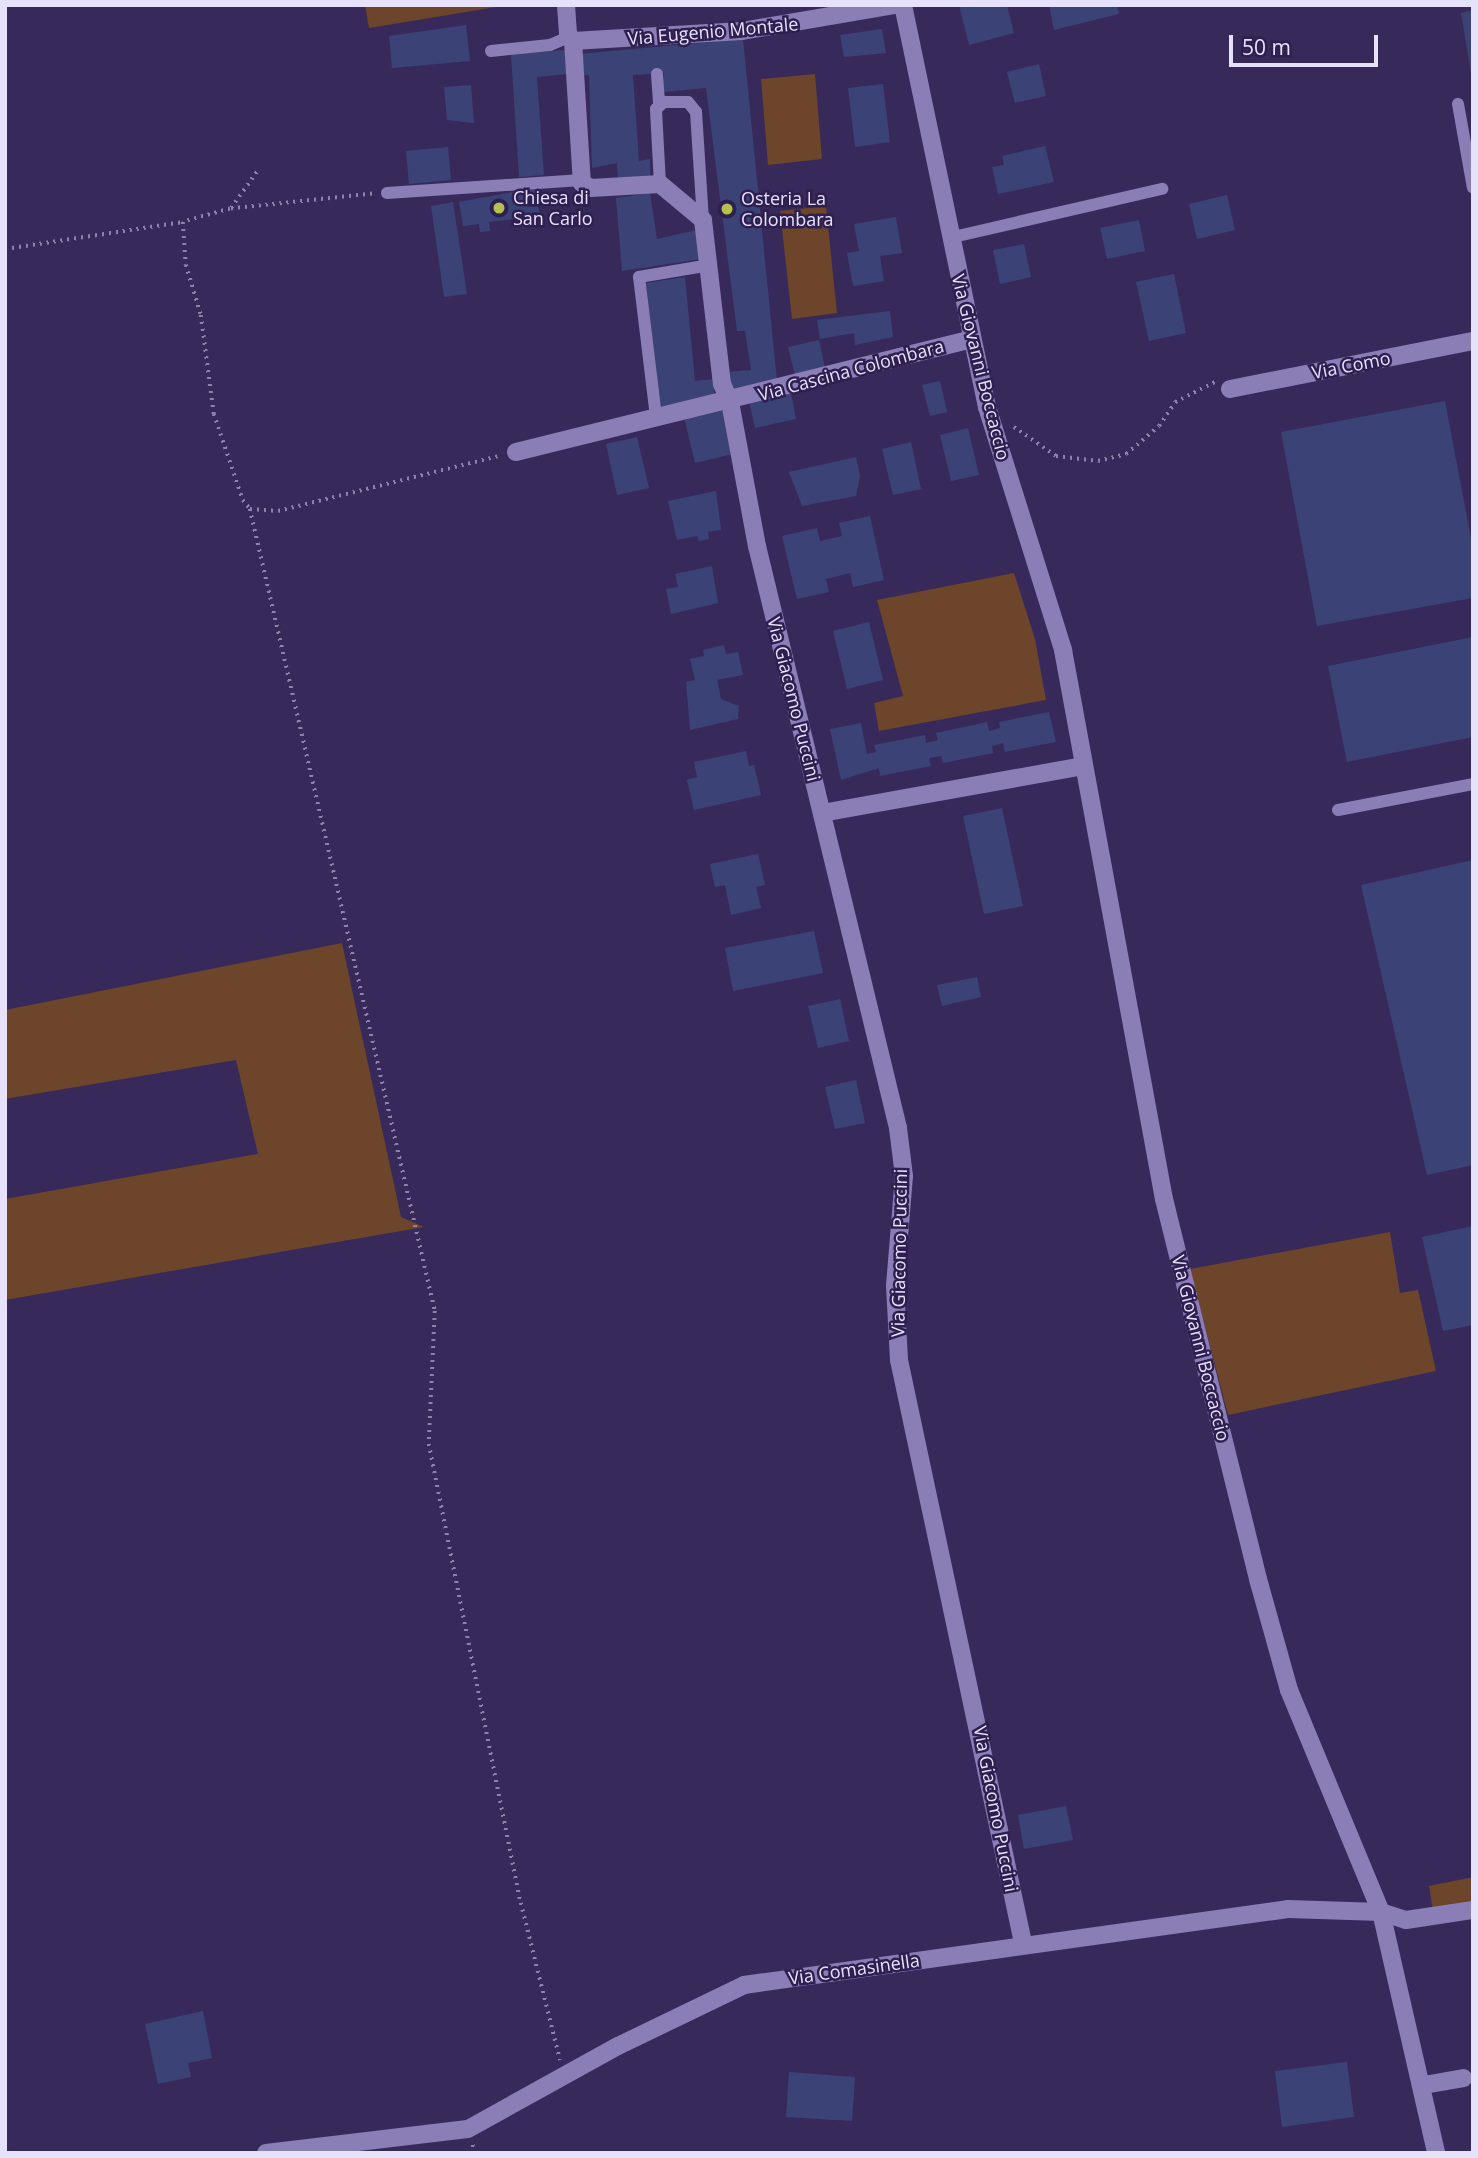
<!DOCTYPE html>
<style>
body{margin:0}
#map{position:relative;width:1478px;height:2158px;overflow:hidden;background:#38295b;font-family:"Open Sans",sans-serif}
div>[style]{position:absolute}
[style*='--x']{left:calc(var(--x)*1px);top:calc(var(--y)*1px);width:calc(var(--w)*1px);rotate:calc(var(--a)*1deg)}
.green>*{inset:0;background:#6c452a}
.building>*{inset:0;background:#3b4376}
.path>*{height:3.5px;margin-top:-1.75px;transform-origin:0;background:repeating-linear-gradient(90deg,#8d83a9 0 2px,transparent 0 7px)}
.lane>*{height:12px;margin:-6px;padding:0 6px;transform-origin:6px;border-radius:6px;background:#8b7db6}
.street>*{height:18px;margin:-9px;padding:0 9px;transform-origin:9px;border-radius:9px;background:#8b7db6}
.dots>*{width:19px;height:19px;translate:-50% -50%;box-sizing:border-box;border:4px solid #2e1f50;border-radius:50%}
span{translate:-50% -50%;white-space:nowrap;text-align:center;line-height:1.15;-webkit-text-stroke:5px #2e1f50;paint-order:stroke}
.street-label{font-size:18px;color:#e7e2fc}
.poi-label{font-size:18px;color:#e7e2fc}
.left{translate:0 -50%;text-align:left}
.frame{position:absolute;inset:0;border:7px solid #e7e2fc;pointer-events:none}
.scale{position:absolute;left:1229px;top:35px;width:149px;height:32px;box-sizing:border-box;border:4px solid #e7e2fc;border-top:0;padding-left:9px;font-size:21px;line-height:24px;white-space:nowrap;color:#e7e2fc;-webkit-text-stroke:5px #2e1f50;paint-order:stroke}
</style>
<div id="map">
<div class="green">
<i style="clip-path:polygon(365px 5px,508px 5px,369px 28px)"></i>
<i style="clip-path:polygon(815px 74px,822px 159px,768px 165px,761px 79px)"></i>
<i style="clip-path:polygon(826px 206px,837px 313px,792px 319px,780px 211px)"></i>
<i style="clip-path:polygon(1014px 573px,1035px 639px,1046px 700px,879px 731px,874px 703px,903px 696px,877px 600px)"></i>
<i style="clip-path:polygon(342px 943px,401px 1217px,424px 1227px,5px 1300px,5px 1199px,258px 1154px,236px 1060px,5px 1099px,5px 1010px)"></i>
<i style="clip-path:polygon(1390px 1232px,1400px 1293px,1418px 1290px,1436px 1371px,1228px 1415px,1190px 1269px)"></i>
<i style="clip-path:polygon(1473px 1877px,1473px 1906px,1433px 1911px,1429px 1886px)"></i>
</div>
<div class="building">
<i style="clip-path:polygon(959px 5px,1007px 5px,1014px 33px,969px 45px)"></i>
<i style="clip-path:polygon(1049px 5px,1117px 5px,1119px 14px,1054px 30px)"></i>
<i style="clip-path:polygon(1473px 10px,1473px 72px,1471px 73px,1461px 13px)"></i>
<i style="clip-path:polygon(466px 25px,470px 61px,392px 68px,389px 36px)"></i>
<i style="clip-path:polygon(882px 29px,886px 53px,844px 57px,840px 35px)"></i>
<i style="clip-path:polygon(743px 39px,777px 381px,732px 392px,728px 372px,751px 370px,745px 331px,737px 331px,706px 88px,663px 92px,664px 73px,633px 75px,639px 161px,650px 159px,650px 179px,618px 182px,617px 163px,592px 168px,589px 75px,579px 75px,578px 54px)"></i>
<i style="clip-path:polygon(566px 50px,568px 74px,537px 77px,544px 175px,519px 177px,511px 54px)"></i>
<i style="clip-path:polygon(1039px 64px,1046px 96px,1015px 103px,1007px 72px)"></i>
<i style="clip-path:polygon(883px 84px,890px 142px,855px 147px,848px 88px)"></i>
<i style="clip-path:polygon(471px 85px,474px 123px,447px 120px,444px 87px)"></i>
<i style="clip-path:polygon(1045px 146px,1054px 182px,998px 194px,992px 167px,1004px 165px,1002px 156px)"></i>
<i style="clip-path:polygon(448px 147px,451px 180px,409px 184px,406px 151px)"></i>
<i style="clip-path:polygon(535px 188px,540px 216px,489px 222px,490px 231px,480px 232px,479px 224px,463px 226px,459px 202px)"></i>
<i style="clip-path:polygon(650px 193px,657px 239px,697px 230px,701px 259px,622px 271px,616px 198px)"></i>
<i style="clip-path:polygon(1227px 195px,1235px 230px,1197px 239px,1189px 204px)"></i>
<i style="clip-path:polygon(453px 202px,467px 294px,444px 297px,431px 206px)"></i>
<i style="clip-path:polygon(896px 217px,902px 253px,880px 256px,884px 281px,853px 286px,847px 253px,859px 251px,854px 224px)"></i>
<i style="clip-path:polygon(1139px 220px,1145px 251px,1107px 259px,1100px 228px)"></i>
<i style="clip-path:polygon(1024px 244px,1031px 277px,1000px 284px,993px 250px)"></i>
<i style="clip-path:polygon(1174px 274px,1186px 333px,1149px 341px,1136px 282px)"></i>
<i style="clip-path:polygon(685px 277px,695px 381px,713px 379px,715px 401px,659px 409px,646px 283px)"></i>
<i style="clip-path:polygon(890px 311px,893px 337px,855px 345px,854px 333px,820px 339px,817px 320px)"></i>
<i style="clip-path:polygon(819px 340px,825px 368px,795px 375px,788px 347px)"></i>
<i style="clip-path:polygon(940px 381px,947px 412px,930px 416px,922px 385px)"></i>
<i style="clip-path:polygon(791px 393px,796px 419px,755px 428px,749px 402px)"></i>
<i style="clip-path:polygon(1445px 401px,1473px 549px,1473px 598px,1317px 626px,1281px 432px)"></i>
<i style="clip-path:polygon(722px 408px,733px 454px,695px 463px,684px 417px)"></i>
<i style="clip-path:polygon(968px 428px,979px 475px,951px 481px,940px 435px)"></i>
<i style="clip-path:polygon(637px 437px,649px 488px,617px 495px,606px 444px)"></i>
<i style="clip-path:polygon(911px 442px,921px 489px,893px 495px,882px 449px)"></i>
<i style="clip-path:polygon(856px 457px,860px 476px,856px 496px,802px 506px,789px 472px)"></i>
<i style="clip-path:polygon(716px 491px,721px 530px,708px 532px,709px 539px,699px 541px,697px 536px,677px 540px,668px 501px)"></i>
<i style="clip-path:polygon(870px 516px,884px 580px,853px 587px,850px 573px,826px 579px,829px 592px,797px 599px,782px 536px,817px 528px,820px 541px,842px 536px,839px 523px)"></i>
<i style="clip-path:polygon(712px 566px,718px 603px,671px 614px,666px 589px,678px 587px,675px 574px)"></i>
<i style="clip-path:polygon(869px 622px,883px 680px,847px 689px,833px 631px)"></i>
<i style="clip-path:polygon(1473px 637px,1473px 737px,1347px 762px,1328px 666px)"></i>
<i style="clip-path:polygon(724px 645px,726px 654px,738px 652px,743px 675px,717px 680px,721px 699px,739px 706px,738px 719px,690px 730px,686px 682px,695px 680px,690px 659px,704px 656px,703px 650px)"></i>
<i style="clip-path:polygon(1049px 712px,1056px 742px,1005px 752px,1003px 743px,992px 746px,993px 753px,943px 763px,941px 756px,929px 758px,931px 766px,880px 776px,879px 768px,841px 780px,830px 729px,861px 723px,867px 754px,876px 752px,874px 745px,925px 735px,926px 743px,938px 740px,936px 733px,987px 722px,989px 731px,1000px 728px,999px 722px)"></i>
<i style="clip-path:polygon(746px 751px,749px 766px,754px 765px,761px 795px,694px 810px,687px 780px,697px 777px,694px 762px)"></i>
<i style="clip-path:polygon(1002px 808px,1023px 906px,984px 914px,963px 816px)"></i>
<i style="clip-path:polygon(758px 854px,765px 885px,756px 887px,761px 908px,731px 915px,725px 885px,715px 887px,710px 864px)"></i>
<i style="clip-path:polygon(1473px 860px,1473px 1165px,1427px 1175px,1361px 885px)"></i>
<i style="clip-path:polygon(814px 931px,823px 973px,733px 991px,725px 948px)"></i>
<i style="clip-path:polygon(977px 977px,981px 997px,942px 1006px,937px 985px)"></i>
<i style="clip-path:polygon(840px 999px,849px 1041px,818px 1048px,808px 1006px)"></i>
<i style="clip-path:polygon(856px 1080px,865px 1123px,835px 1129px,825px 1087px)"></i>
<i style="clip-path:polygon(1473px 1226px,1473px 1325px,1443px 1331px,1422px 1237px)"></i>
<i style="clip-path:polygon(1066px 1806px,1073px 1840px,1024px 1849px,1018px 1815px)"></i>
<i style="clip-path:polygon(203px 2011px,212px 2058px,188px 2063px,191px 2077px,158px 2084px,145px 2024px)"></i>
<i style="clip-path:polygon(1347px 2062px,1354px 2117px,1282px 2127px,1275px 2071px)"></i>
<i style="clip-path:polygon(789px 2072px,855px 2077px,852px 2121px,786px 2117px)"></i>
</div>
<div class="path">
<i style="--x:372;--y:194;--w:143;--a:174"></i>
<i style="--x:230;--y:209;--w:49;--a:164.5"></i>
<i style="--x:183;--y:222;--w:43;--a:86"></i>
<i style="--x:186;--y:265;--w:52;--a:73.3"></i>
<i style="--x:201;--y:315;--w:100;--a:82.5"></i>
<i style="--x:214;--y:414;--w:91;--a:71.4"></i>
<i style="--x:243;--y:500;--w:11;--a:52"></i>
<i style="--x:250;--y:509;--w:823;--a:77.01"></i>
<i style="--x:435;--y:1311;--w:133;--a:92.6"></i>
<i style="--x:429;--y:1444;--w:468;--a:78.7"></i>
<i style="--x:521;--y:1903;--w:162;--a:76"></i>
<i style="--x:231;--y:208;--w:47;--a:-54.6"></i>
<i style="--x:5;--y:249;--w:180;--a:-8.6"></i>
<i style="--x:1014;--y:427;--w:51;--a:34.6"></i>
<i style="--x:1056;--y:456;--w:42;--a:6.8"></i>
<i style="--x:1098;--y:461;--w:29;--a:-14"></i>
<i style="--x:1126;--y:454;--w:43;--a:-40.3"></i>
<i style="--x:1159;--y:426;--w:29;--a:-56"></i>
<i style="--x:1175;--y:402;--w:45;--a:-26.6"></i>
<i style="--x:250;--y:509;--w:28;--a:4"></i>
<i style="--x:278;--y:511;--w:228;--a:-14"></i>
<i style="--x:473;--y:2145;--w:8;--a:76"></i>
</div>
<div class="lane">
<i style="--x:491;--y:51;--w:59;--a:-5.8"></i>
<i style="--x:550;--y:45;--w:21;--a:-23"></i>
<i style="--x:657;--y:74;--w:31;--a:86"></i>
<i style="--x:1458;--y:104;--w:85;--a:79.9"></i>
<i style="--x:660;--y:184;--w:75;--a:-93.1"></i>
<i style="--x:656;--y:109;--w:11;--a:-41"></i>
<i style="--x:664;--y:102;--w:24;--a:0"></i>
<i style="--x:688;--y:102;--w:13;--a:51"></i>
<i style="--x:696;--y:112;--w:108;--a:86.3"></i>
<i style="--x:387;--y:193;--w:195;--a:-3.8"></i>
<i style="--x:949;--y:238;--w:219;--a:-13"></i>
<i style="--x:656;--y:417;--w:141;--a:-96.9"></i>
<i style="--x:639;--y:277;--w:72;--a:-9.6"></i>
<i style="--x:1338;--y:810;--w:137;--a:-10.9"></i>
</div>
<div class="street">
<i style="--x:566;--y:5;--w:29;--a:86"></i>
<i style="--x:568;--y:34;--w:9;--a:54"></i>
<i style="--x:903;--y:5;--w:411;--a:78.2"></i>
<i style="--x:987;--y:407;--w:255;--a:72.6"></i>
<i style="--x:1063;--y:650;--w:558;--a:79.58"></i>
<i style="--x:1164;--y:1199;--w:391;--a:76.1"></i>
<i style="--x:1258;--y:1579;--w:115;--a:74.4"></i>
<i style="--x:1289;--y:1690;--w:240;--a:67.5"></i>
<i style="--x:1381;--y:1912;--w:247;--a:77.1"></i>
<i style="--x:573;--y:41;--w:142;--a:86.4"></i>
<i style="--x:582;--y:183;--w:10;--a:29"></i>
<i style="--x:591;--y:188;--w:69;--a:-3.3"></i>
<i style="--x:660;--y:184;--w:56;--a:39.9"></i>
<i style="--x:703;--y:220;--w:165;--a:83.4"></i>
<i style="--x:722;--y:384;--w:20;--a:66"></i>
<i style="--x:730;--y:402;--w:147;--a:79.4"></i>
<i style="--x:757;--y:546;--w:599;--a:76.38"></i>
<i style="--x:898;--y:1128;--w:48;--a:82.9"></i>
<i style="--x:904;--y:1176;--w:110;--a:94.7"></i>
<i style="--x:895;--y:1286;--w:74;--a:86.9"></i>
<i style="--x:899;--y:1360;--w:596;--a:77.99"></i>
<i style="--x:573;--y:41;--w:169;--a:-3.4"></i>
<i style="--x:742;--y:31;--w:154;--a:-9.7"></i>
<i style="--x:1230;--y:389;--w:248;--a:-11.2"></i>
<i style="--x:516;--y:452;--w:470;--a:-13.9"></i>
<i style="--x:822;--y:813;--w:265;--a:-10.2"></i>
<i style="--x:1424;--y:2085;--w:40;--a:-10"></i>
<i style="--x:266;--y:2153;--w:203;--a:-6.8"></i>
<i style="--x:468;--y:2129;--w:171;--a:-29"></i>
<i style="--x:618;--y:2046;--w:140;--a:-25.8"></i>
<i style="--x:744;--y:1985;--w:549;--a:-7.95"></i>
<i style="--x:1288;--y:1909;--w:93;--a:1.8"></i>
<i style="--x:1381;--y:1912;--w:26;--a:18"></i>
<i style="--x:1406;--y:1920;--w:68;--a:-8.5"></i>
</div>
<div class="dots">
<i style="left:499px;top:208px;background:#b4c24a"></i>
<i style="left:727px;top:209px;background:#b4c24a"></i>
</div>
<div class="street-label">
<span style="left:713px;top:31px;rotate:-5deg">Via Eugenio Montale</span>
<span style="left:1351px;top:365px;rotate:-11deg">Via Como</span>
<span style="left:981px;top:367px;rotate:76deg">Via Giovanni Boccaccio</span>
<span style="left:851px;top:370px;rotate:-15deg">Via Cascina Colombara</span>
<span style="left:794px;top:699px;rotate:76deg">Via Giacomo Puccini</span>
<span style="left:899px;top:1253px;rotate:-89deg">Via Giacomo Puccini</span>
<span style="left:1201px;top:1348px;rotate:76deg">Via Giovanni Boccaccio</span>
<span style="left:996px;top:1809px;rotate:79deg">Via Giacomo Puccini</span>
<span style="left:854px;top:1969px;rotate:-8deg">Via Comasinella</span>
</div>
<div class="poi-label">
<span class="left" style="left:513px;top:208px">Chiesa di<br>San Carlo</span>
<span class="left" style="left:741px;top:209px">Osteria La<br>Colombara</span>
</div>
<div class="frame"></div>
<div class="scale">50 m</div>
</div>
